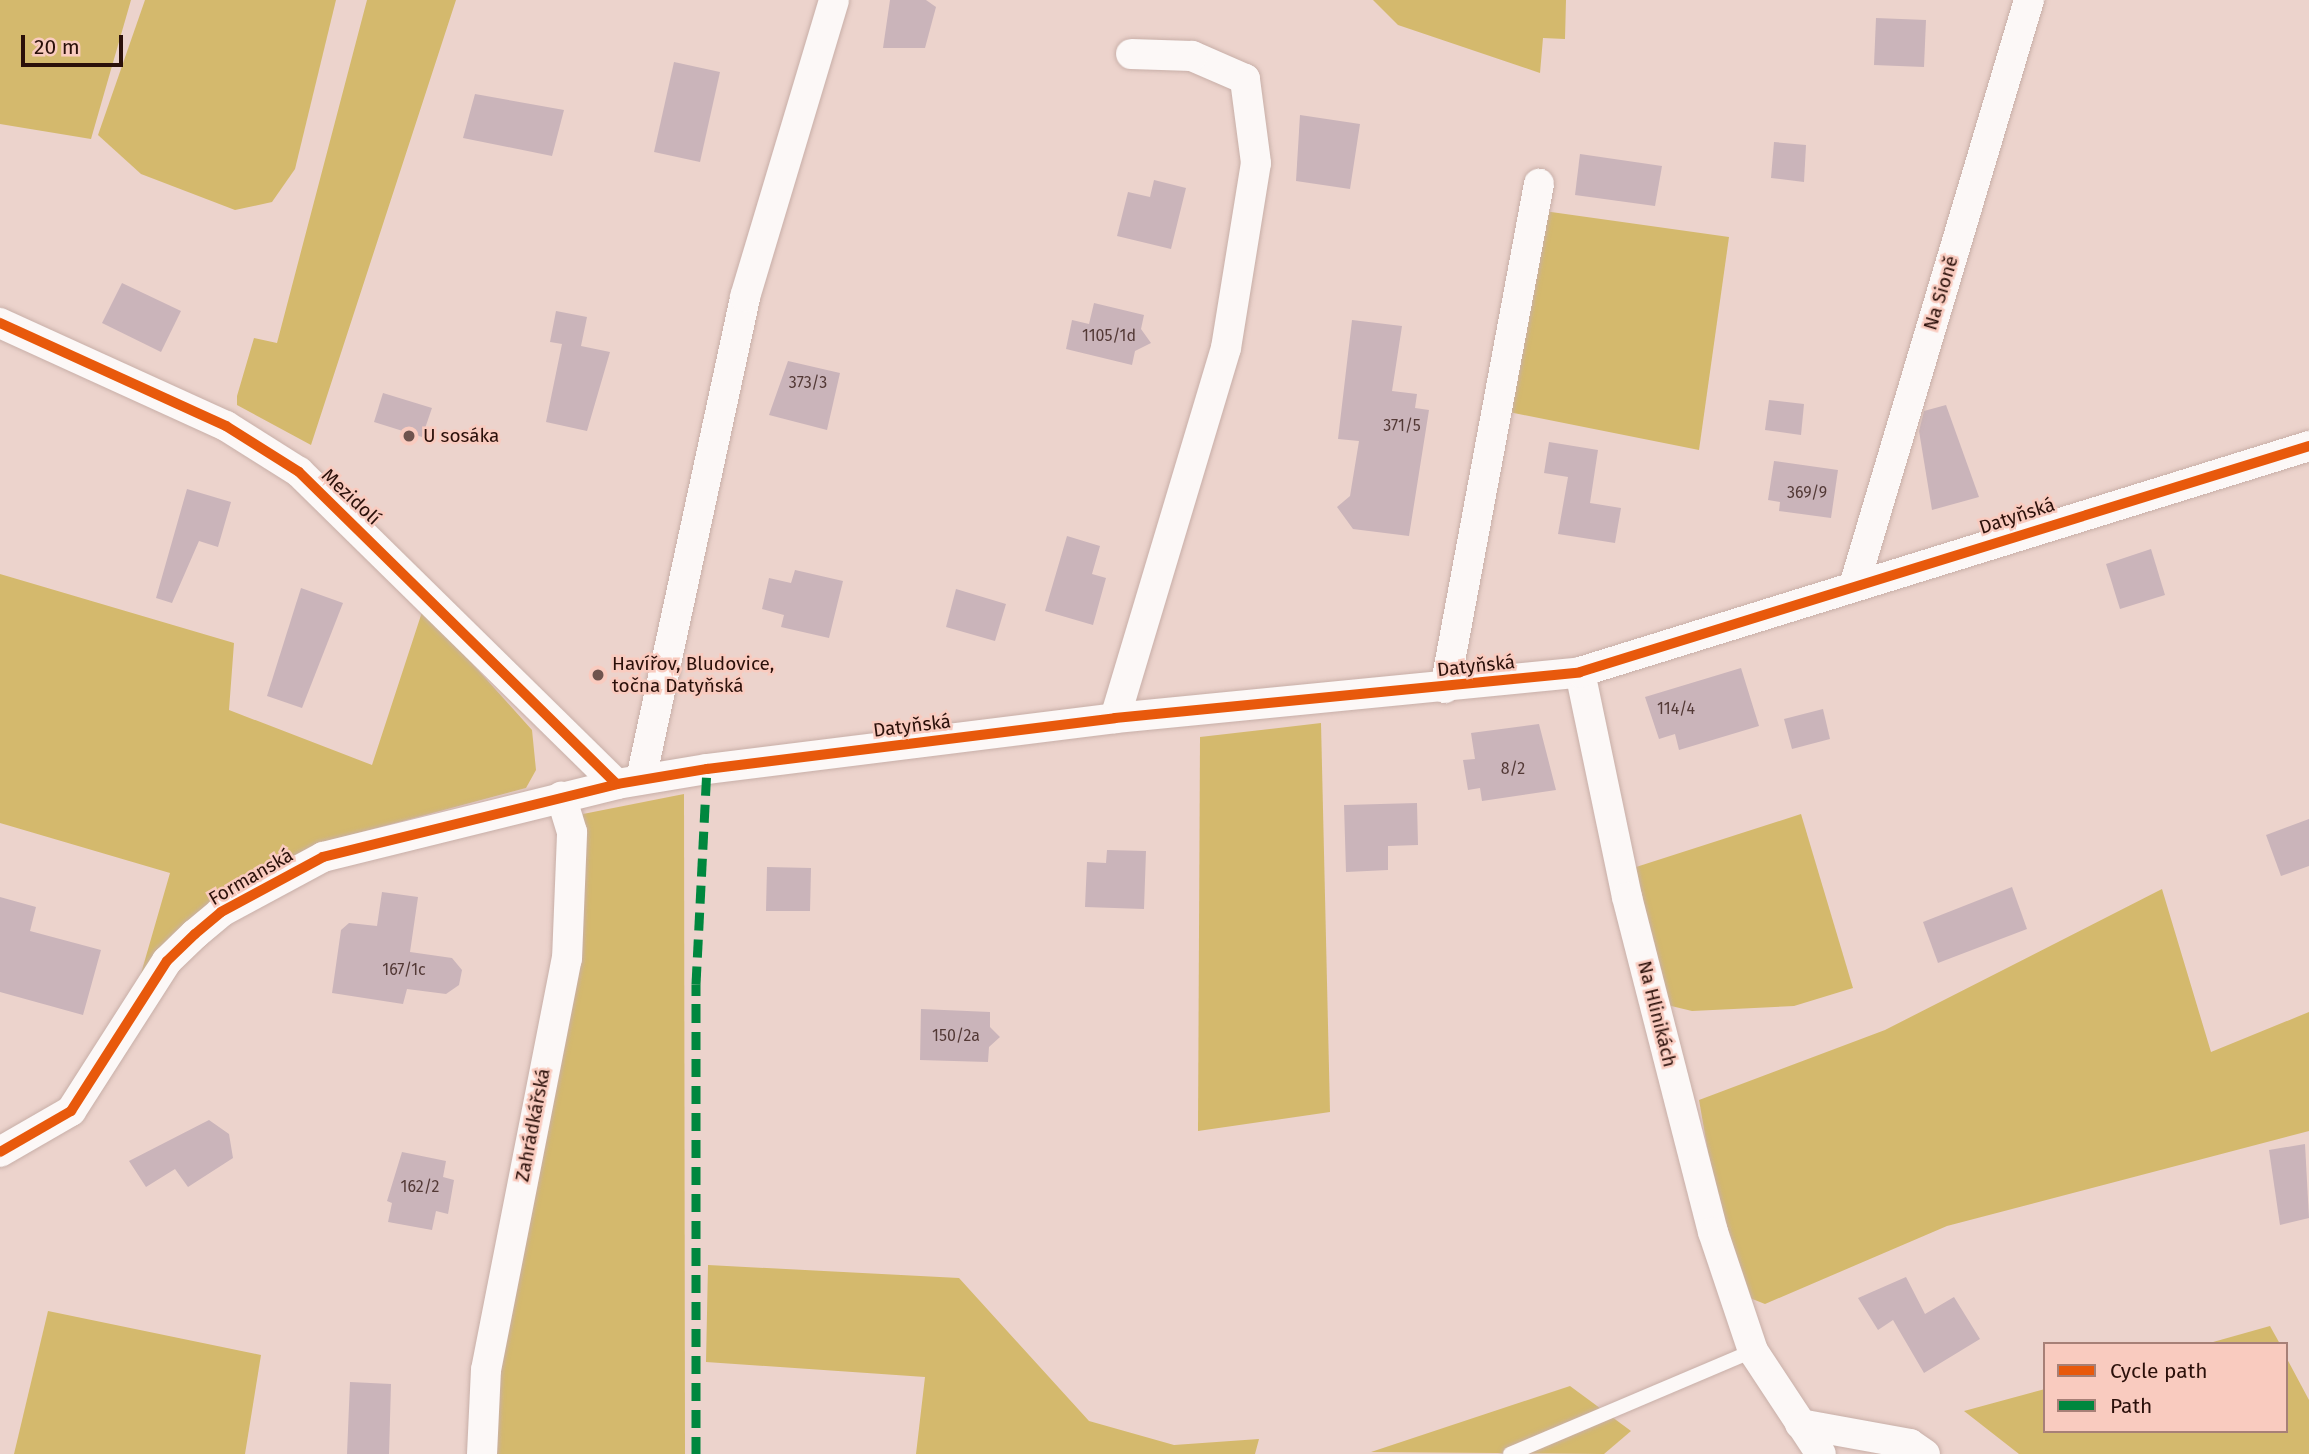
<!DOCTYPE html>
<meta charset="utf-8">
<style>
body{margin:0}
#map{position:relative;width:2309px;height:1454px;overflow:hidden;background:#ecd3cc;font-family:"Fira Sans",sans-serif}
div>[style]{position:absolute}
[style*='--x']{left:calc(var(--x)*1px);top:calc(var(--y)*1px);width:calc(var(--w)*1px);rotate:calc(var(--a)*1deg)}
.green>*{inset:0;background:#d4b96d}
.building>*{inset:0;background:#cab4ba}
.roads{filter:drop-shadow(0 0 2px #c8afa8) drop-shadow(0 0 2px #c8afa8)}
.service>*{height:14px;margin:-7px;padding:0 7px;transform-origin:7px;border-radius:7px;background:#fcf8f7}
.minor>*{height:30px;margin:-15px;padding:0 15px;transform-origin:15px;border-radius:15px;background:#fcf8f7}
.quiet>*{height:9px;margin-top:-4.5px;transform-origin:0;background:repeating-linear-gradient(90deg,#00873e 0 18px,transparent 0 27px)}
.cycleway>*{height:10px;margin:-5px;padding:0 5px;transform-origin:5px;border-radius:5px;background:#e8590c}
.dots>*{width:19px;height:19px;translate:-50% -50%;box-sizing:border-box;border:4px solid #f9cbbf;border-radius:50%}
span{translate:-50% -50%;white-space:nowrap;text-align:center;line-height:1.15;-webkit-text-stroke:5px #f9cbbf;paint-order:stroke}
.number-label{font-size:16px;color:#533936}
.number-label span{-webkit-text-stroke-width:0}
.street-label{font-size:19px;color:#2b100a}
.poi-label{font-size:19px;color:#2b100a}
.left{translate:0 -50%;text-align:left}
.legend{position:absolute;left:2043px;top:1342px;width:245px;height:91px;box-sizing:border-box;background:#f9cbbf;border:2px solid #a78077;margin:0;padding:9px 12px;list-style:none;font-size:21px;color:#2b100a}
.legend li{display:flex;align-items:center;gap:14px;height:35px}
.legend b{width:35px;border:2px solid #a78077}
.scale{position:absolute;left:21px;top:35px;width:102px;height:32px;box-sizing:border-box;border:4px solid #2b100a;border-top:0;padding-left:9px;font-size:21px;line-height:24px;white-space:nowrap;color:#2b100a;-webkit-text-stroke:5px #f9cbbf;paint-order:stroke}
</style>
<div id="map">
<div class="green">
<i style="clip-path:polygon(0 0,131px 0,91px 139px,0 124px)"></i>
<i style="clip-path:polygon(145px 0,336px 0,295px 169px,272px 202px,235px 210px,141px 174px,98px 135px)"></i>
<i style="clip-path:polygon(367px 0,456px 0,311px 445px,237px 405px,237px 396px,254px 338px,277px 343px)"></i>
<i style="clip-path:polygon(1373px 0,1566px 0,1565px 39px,1543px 38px,1540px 73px,1398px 25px)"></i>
<i style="clip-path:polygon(1544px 211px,1729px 237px,1699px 450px,1509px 412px)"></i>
<i style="clip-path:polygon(0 574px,234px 643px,229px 710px,372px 765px,423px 609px,532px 730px,536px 770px,526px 788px,317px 844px,235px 886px,173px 934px,140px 977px,170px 873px,0 823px)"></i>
<i style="clip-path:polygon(1321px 723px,1330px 1112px,1198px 1131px,1200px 737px)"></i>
<i style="clip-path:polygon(684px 794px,685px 1454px,493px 1454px,499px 1372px,583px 814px)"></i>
<i style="clip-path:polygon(1801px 814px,1853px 988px,1794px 1006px,1692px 1011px,1663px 1004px,1633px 868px)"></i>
<i style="clip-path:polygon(2162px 889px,2211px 1052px,2309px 1012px,2309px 1131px,1947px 1226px,1765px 1304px,1732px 1291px,1699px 1100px,1885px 1030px)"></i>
<i style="clip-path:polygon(708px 1265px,959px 1278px,1089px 1421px,1174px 1445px,1259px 1439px,1255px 1454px,916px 1454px,925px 1377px,706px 1362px)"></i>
<i style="clip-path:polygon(48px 1311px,261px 1355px,245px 1454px,14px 1454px)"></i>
<i style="clip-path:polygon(2270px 1326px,2280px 1344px,2206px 1344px)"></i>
<i style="clip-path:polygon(2286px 1357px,2309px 1400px,2309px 1454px,2019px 1454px,1964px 1411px,2045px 1389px,2045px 1431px,2286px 1431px)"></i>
<i style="clip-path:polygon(1570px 1386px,1631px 1431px,1604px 1454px,1371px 1452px)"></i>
</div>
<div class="building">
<i style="clip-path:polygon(890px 0,926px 0,936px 7px,925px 48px,883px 48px)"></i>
<i style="clip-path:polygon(1876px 18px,1926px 20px,1924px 67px,1874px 65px)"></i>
<i style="clip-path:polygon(674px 62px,720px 72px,700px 162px,654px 152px)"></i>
<i style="clip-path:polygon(475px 94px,564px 110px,552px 156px,463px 138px)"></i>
<i style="clip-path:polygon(1300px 115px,1360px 124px,1350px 189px,1296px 181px)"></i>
<i style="clip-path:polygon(1774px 142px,1806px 145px,1804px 182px,1771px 178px)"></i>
<i style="clip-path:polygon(1580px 154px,1662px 166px,1655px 206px,1575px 195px)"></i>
<i style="clip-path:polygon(1154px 180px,1186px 188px,1171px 249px,1117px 236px,1128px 192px,1150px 197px)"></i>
<i style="clip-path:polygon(122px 283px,181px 311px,161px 352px,102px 323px)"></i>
<i style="clip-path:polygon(1094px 303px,1144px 315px,1141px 329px,1151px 343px,1135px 351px,1132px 365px,1066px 349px,1072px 320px,1089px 324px)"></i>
<i style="clip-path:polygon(556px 311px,587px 317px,581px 346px,610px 352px,587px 431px,546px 422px,562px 344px,550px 342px)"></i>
<i style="clip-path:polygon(1352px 320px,1402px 326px,1392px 391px,1417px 394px,1415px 408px,1429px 410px,1409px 536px,1353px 529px,1337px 507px,1350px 496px,1359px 441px,1338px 439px)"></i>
<i style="clip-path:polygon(788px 361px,840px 373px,827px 430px,769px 415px)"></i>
<i style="clip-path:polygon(383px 393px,432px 408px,422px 437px,374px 422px)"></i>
<i style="clip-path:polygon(1769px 400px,1804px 404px,1801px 435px,1765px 430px)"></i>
<i style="clip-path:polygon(1946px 405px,1979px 497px,1932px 510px,1919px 431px,1924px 411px)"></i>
<i style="clip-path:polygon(1549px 442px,1598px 450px,1590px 503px,1621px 508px,1615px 543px,1558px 534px,1568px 477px,1544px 473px)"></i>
<i style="clip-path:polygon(1774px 461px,1838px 470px,1831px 518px,1779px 511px,1780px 502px,1768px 500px)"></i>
<i style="clip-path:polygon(187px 489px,231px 502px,218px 547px,199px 541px,172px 603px,156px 598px)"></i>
<i style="clip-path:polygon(1067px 536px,1100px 546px,1092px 574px,1106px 578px,1093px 625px,1045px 611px)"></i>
<i style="clip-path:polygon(2151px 549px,2165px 595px,2120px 609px,2106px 564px)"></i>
<i style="clip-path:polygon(795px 570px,843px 581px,829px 638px,781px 627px,784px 615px,762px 609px,769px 578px,791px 583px)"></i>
<i style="clip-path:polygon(301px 588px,343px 603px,302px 708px,267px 696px)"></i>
<i style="clip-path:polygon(956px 589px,1006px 604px,995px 641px,946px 627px)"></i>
<i style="clip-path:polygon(1741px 668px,1759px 726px,1679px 750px,1675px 734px,1659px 739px,1645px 697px)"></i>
<i style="clip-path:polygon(1823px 709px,1830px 739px,1792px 749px,1784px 719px)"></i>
<i style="clip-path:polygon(1539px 724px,1556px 790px,1482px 801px,1480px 788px,1468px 790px,1463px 760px,1475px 759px,1471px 733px)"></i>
<i style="clip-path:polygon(1417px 803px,1418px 845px,1388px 846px,1388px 870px,1346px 872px,1344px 805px)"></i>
<i style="clip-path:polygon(2309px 819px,2309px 866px,2281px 876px,2266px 835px)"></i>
<i style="clip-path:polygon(1107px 850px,1146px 851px,1144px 909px,1085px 907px,1087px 862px,1106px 863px)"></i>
<i style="clip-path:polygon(767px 867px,811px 868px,810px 911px,766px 911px)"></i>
<i style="clip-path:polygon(2012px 887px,2027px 929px,1938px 963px,1923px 922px)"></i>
<i style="clip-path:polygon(382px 892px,418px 897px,410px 952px,452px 958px,462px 970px,459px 985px,446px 994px,407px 989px,403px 1004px,332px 993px,341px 930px,349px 923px,377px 926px)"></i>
<i style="clip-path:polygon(0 897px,36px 907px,30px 931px,101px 950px,83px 1015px,0 992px)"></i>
<i style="clip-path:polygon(921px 1009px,990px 1012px,990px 1027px,1000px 1037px,989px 1047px,988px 1062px,920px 1060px)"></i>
<i style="clip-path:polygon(209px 1120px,229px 1134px,233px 1158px,188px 1187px,175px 1169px,146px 1187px,129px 1161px)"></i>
<i style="clip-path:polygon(2305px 1144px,2309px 1218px,2280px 1225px,2269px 1150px)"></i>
<i style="clip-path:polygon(402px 1152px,446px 1161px,443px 1177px,454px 1180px,448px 1214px,436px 1211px,432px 1230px,388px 1222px,392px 1203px,387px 1201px)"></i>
<i style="clip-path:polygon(1906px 1277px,1925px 1314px,1954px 1297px,1980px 1339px,1924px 1373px,1893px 1320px,1878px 1330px,1858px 1298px)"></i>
<i style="clip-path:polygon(350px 1382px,391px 1384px,389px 1454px,347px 1454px)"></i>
</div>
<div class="roads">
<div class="service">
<i style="--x:1510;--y:1454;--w:264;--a:-23"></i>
</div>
<div class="minor">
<i style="--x:0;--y:323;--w:248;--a:24.5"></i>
<i style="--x:226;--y:426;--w:86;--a:32.2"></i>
<i style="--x:299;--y:472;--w:445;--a:44.5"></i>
<i style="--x:1854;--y:586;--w:612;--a:-73.37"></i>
<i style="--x:1580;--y:672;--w:230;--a:78.2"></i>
<i style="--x:1627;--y:897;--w:346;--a:75.6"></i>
<i style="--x:1713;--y:1232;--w:126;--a:71.4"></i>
<i style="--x:1753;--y:1351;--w:123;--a:56.6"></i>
<i style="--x:1445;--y:688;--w:513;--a:-79.44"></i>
<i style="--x:1115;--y:718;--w:386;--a:-73.3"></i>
<i style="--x:1226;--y:348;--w:187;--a:-80.8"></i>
<i style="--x:1256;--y:163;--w:85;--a:-97.5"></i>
<i style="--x:1245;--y:79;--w:58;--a:-156.5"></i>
<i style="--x:1192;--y:56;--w:61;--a:-178.1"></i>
<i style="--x:641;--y:779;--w:493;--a:-77.8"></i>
<i style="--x:745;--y:297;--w:310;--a:-73.3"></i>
<i style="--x:0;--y:1152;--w:82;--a:-30"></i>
<i style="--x:71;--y:1111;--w:178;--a:-57.4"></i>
<i style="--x:167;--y:961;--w:39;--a:-44"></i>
<i style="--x:195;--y:934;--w:34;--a:-40"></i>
<i style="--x:221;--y:912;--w:116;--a:-28.3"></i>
<i style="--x:323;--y:857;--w:303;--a:-13.9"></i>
<i style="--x:617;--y:784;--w:91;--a:-9.5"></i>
<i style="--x:707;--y:769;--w:411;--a:-7.1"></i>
<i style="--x:1115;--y:718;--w:467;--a:-5.6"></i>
<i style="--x:1580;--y:672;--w:763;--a:-17.22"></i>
<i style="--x:1800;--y:1424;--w:112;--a:10.3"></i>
<i style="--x:1910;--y:1444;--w:18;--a:34"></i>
<i style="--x:482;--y:1454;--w:84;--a:-87.3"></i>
<i style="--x:486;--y:1370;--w:419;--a:-78.9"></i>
<i style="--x:567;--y:959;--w:127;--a:-87.7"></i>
<i style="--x:572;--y:832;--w:37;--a:-107"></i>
</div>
</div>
<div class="quiet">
<i style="--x:696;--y:1454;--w:470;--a:-90"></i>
<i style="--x:696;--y:984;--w:215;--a:-87.1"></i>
</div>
<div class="cycleway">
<i style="--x:0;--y:323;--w:248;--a:24.5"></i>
<i style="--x:226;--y:426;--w:86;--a:32.2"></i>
<i style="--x:299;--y:472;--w:445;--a:44.5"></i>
<i style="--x:0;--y:1152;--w:82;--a:-30"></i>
<i style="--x:71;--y:1111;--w:178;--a:-57.4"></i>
<i style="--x:167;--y:961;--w:39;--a:-44"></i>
<i style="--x:195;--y:934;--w:34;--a:-40"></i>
<i style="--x:221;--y:912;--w:116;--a:-28.3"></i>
<i style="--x:323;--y:857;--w:303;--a:-13.9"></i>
<i style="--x:617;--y:784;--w:91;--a:-9.5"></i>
<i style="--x:707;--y:769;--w:411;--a:-7.1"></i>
<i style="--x:1115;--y:718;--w:467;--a:-5.6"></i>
<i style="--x:1580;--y:672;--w:763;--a:-17.22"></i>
</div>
<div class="dots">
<i style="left:409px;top:436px;background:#6f544e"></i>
<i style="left:598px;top:675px;background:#6f544e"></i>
</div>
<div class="number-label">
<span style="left:1109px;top:336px">1105/1d</span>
<span style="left:808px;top:383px">373/3</span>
<span style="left:1402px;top:426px">371/5</span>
<span style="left:1807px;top:493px">369/9</span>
<span style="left:1676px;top:709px">114/4</span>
<span style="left:1513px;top:769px">8/2</span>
<span style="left:404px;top:970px">167/1c</span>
<span style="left:956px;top:1036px">150/2a</span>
<span style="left:420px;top:1187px">162/2</span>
</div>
<div class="street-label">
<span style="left:1941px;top:293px;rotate:-73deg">Na Sioně</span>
<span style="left:351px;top:497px;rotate:43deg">Mezidolí</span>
<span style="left:2017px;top:516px;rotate:-18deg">Datyňská</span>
<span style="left:1476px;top:666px;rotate:-6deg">Datyňská</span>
<span style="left:912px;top:726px;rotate:-7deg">Datyňská</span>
<span style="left:251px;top:877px;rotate:-30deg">Formanská</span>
<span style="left:1657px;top:1014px;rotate:76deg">Na Hlinikách</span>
<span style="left:533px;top:1125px;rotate:-79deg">Zahrádkářská</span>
</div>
<div class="poi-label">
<span class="left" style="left:423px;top:436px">U sosáka</span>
<span class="left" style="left:612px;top:675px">Havířov, Bludovice,<br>točna Datyňská</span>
</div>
<ul class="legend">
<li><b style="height:9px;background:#e8590c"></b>Cycle path</li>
<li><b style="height:9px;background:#00873e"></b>Path</li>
</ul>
<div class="scale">20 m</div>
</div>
